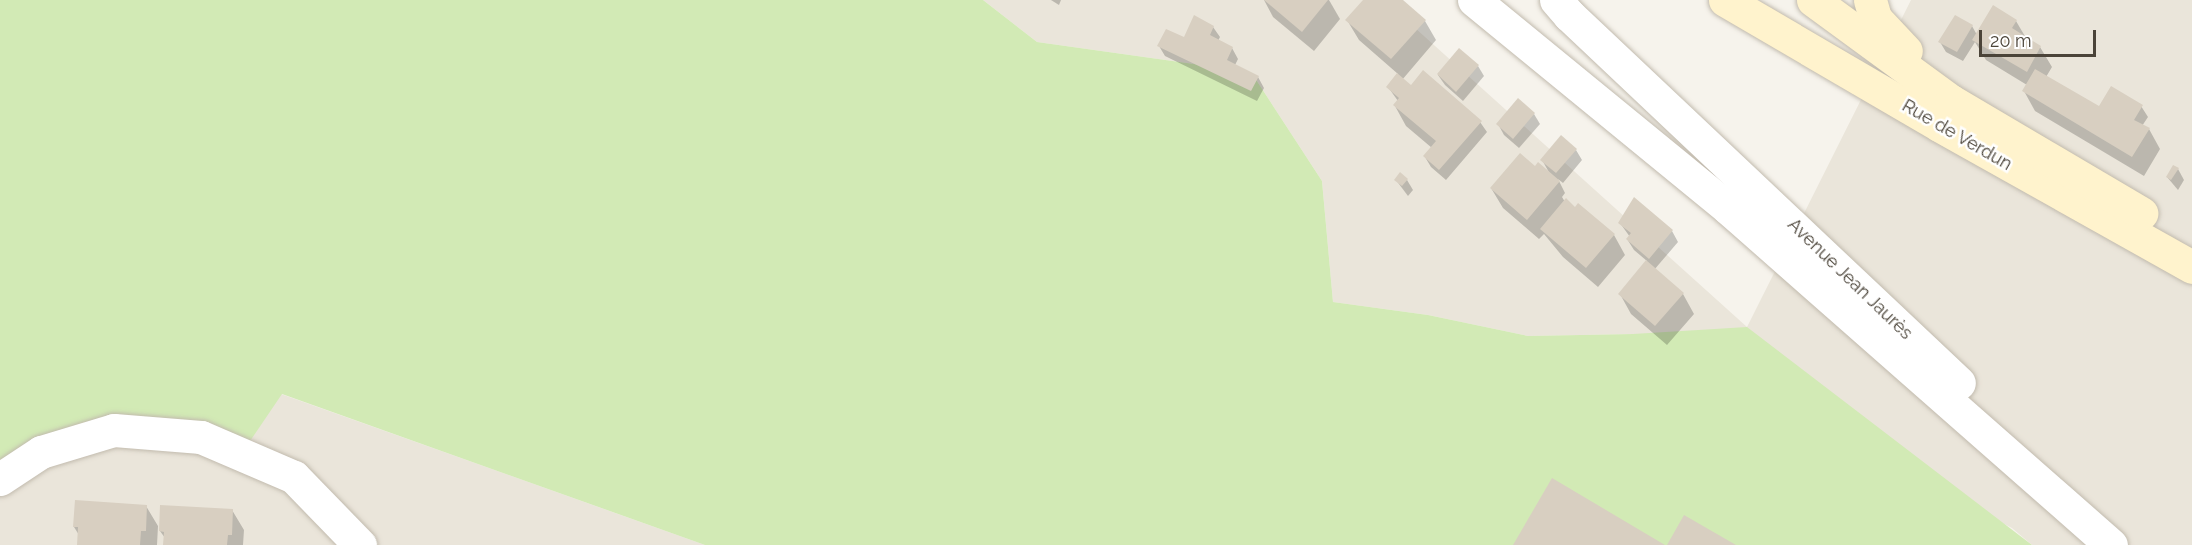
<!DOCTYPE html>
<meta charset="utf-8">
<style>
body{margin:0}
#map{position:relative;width:2192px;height:545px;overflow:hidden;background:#f6f3ec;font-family:Raleway,sans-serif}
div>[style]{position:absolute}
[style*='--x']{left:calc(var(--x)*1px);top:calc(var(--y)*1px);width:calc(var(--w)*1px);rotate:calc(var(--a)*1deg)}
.residential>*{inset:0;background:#eae5da}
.green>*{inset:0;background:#d2eab5}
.shadow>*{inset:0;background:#0003}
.building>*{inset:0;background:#d8cfc1}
.roads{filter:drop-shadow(0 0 2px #c2bbae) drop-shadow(0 0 2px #c2bbae)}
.minor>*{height:33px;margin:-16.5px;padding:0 16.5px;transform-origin:16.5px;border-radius:16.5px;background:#fff}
.tertiary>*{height:33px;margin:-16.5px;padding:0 16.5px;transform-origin:16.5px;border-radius:16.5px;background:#fff}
.secondary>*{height:33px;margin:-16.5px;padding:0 16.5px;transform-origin:16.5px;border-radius:16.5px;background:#fff3cd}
span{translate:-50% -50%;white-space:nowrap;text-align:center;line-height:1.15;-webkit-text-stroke:5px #fff;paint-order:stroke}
.street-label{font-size:18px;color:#4b4439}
.scale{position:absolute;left:1979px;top:30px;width:117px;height:27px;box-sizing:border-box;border:3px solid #4b4439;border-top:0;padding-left:8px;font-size:18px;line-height:21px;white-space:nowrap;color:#4b4439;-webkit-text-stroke:4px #fff;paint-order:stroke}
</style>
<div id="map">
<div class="residential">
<i style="clip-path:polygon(983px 0,1384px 0,1747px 327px,1911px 0,2192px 0,2192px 545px,2032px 545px,2012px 528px,1633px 334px,1528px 336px,1428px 315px,1333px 302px,1322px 181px,1251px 72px,1037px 42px)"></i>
<i style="clip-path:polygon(281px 394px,705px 545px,0 545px,0 475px)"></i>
</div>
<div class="green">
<i style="clip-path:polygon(0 0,983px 0,1037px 42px,1251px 72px,1322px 181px,1333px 302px,1428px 315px,1528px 336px,1633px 334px,1747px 327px,2032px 545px,705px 545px,282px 394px,248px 444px,119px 429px,0 475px)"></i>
</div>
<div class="shadow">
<i style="clip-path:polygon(1051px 0,1061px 0,1059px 5px)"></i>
<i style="clip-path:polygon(1264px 0,1329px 0,1340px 19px,1314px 51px,1273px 17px)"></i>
<i style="clip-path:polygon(1365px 0,1401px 0,1425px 21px,1436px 40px,1402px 80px,1411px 87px,1480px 122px,1487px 132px,1446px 180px,1431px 167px,1425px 157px,1432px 148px,1406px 126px,1395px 106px,1398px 101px,1388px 87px,1398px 74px,1359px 40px,1347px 20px)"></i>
<i style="clip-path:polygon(2016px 21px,2026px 38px,2040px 47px,2052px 67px,2046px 77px,2104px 111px,2141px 106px,2148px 117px,2142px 126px,2149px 129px,2160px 149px,2144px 176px,2035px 111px,2024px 91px,2027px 85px,1986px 60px,1975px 42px,1963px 61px,1946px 52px,1940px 42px,1972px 26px,1977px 35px)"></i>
<i style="clip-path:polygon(1213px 27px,1220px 37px,1218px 41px,1232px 48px,1238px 59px,1235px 65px,1258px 77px,1264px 88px,1257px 101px,1165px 56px,1159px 46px)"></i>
<i style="clip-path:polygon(1478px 66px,1484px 76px,1463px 101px,1445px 85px,1438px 75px)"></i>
<i style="clip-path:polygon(1534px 114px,1540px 124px,1519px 148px,1504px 135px,1498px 124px)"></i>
<i style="clip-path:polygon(1576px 150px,1582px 160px,1563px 183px,1558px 179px,1565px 193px,1562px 197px,1565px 202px,1614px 235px,1625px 255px,1598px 287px,1563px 257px,1544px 234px,1539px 239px,1503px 208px,1491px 188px,1535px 168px,1550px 174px,1542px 160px)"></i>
<i style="clip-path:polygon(2178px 169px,2184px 180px,2178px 190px,2167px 177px)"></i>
<i style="clip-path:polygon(1396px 180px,1407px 180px,1413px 190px,1408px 196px)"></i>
<i style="clip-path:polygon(1634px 200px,1672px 231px,1678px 242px,1654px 270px,1683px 294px,1694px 314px,1667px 345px,1631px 314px,1620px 294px,1647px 261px,1634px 250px,1627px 239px,1630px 237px,1620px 223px)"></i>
<i style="clip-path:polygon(146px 506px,158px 526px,157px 545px,79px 545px,79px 535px,74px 527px)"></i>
<i style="clip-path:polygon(232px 510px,244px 530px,243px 545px,164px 545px,165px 538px,160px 531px)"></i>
</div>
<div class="building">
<i style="clip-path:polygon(1264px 0,1328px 0,1302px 32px)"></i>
<i style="clip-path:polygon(1363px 0,1403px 0,1426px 20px,1391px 59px,1345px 20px)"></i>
<i style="clip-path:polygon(1993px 5px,2017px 20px,2012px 28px,2041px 46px,2027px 72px,1972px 40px)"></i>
<i style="clip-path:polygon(1194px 15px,1214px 26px,1210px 35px,1233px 47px,1227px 60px,1259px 76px,1251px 91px,1157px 46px,1166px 29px,1184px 37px)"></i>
<i style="clip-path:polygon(1955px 15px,1973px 25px,1957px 52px,1938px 42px)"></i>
<i style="clip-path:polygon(1459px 48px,1479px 65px,1456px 92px,1437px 74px)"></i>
<i style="clip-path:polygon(2035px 69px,2099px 106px,2111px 86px,2143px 105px,2134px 120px,2150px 128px,2132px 157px,2022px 91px)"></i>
<i style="clip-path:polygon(1423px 70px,1482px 121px,1439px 170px,1423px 156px,1436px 141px,1393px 105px,1399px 98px,1386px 87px,1397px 73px,1411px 85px)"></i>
<i style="clip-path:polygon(1518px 98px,1535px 113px,1513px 139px,1496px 124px)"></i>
<i style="clip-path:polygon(1561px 135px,1577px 149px,1556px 173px,1540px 160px)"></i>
<i style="clip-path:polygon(1520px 153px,1535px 166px,1538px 162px,1560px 181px,1527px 220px,1490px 188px)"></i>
<i style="clip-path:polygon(2173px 165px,2179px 168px,2171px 180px,2166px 177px)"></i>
<i style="clip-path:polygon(1400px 172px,1408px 179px,1402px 186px,1394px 180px)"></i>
<i style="clip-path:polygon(1634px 197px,1673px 230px,1649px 259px,1626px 239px,1631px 233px,1618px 223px)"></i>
<i style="clip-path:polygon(1566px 198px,1575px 207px,1578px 203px,1615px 234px,1586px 268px,1540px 229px)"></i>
<i style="clip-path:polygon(1646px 260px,1684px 293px,1655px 326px,1618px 294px)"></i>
<i style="clip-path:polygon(1552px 478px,1665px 545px,1513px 545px)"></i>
<i style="clip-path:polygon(75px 500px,147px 505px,146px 531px,141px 531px,140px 545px,77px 545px,78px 527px,73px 527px)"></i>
<i style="clip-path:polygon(160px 505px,233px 509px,232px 535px,228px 535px,227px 545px,163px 545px,164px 532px,159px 531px)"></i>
<i style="clip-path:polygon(1684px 515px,1736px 545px,1667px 545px)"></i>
</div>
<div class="roads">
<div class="minor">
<i style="--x:0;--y:479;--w:49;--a:-33.4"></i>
<i style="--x:41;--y:452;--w:76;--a:-16.8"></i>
<i style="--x:114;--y:430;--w:87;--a:4.6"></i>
<i style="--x:201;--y:437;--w:101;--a:23.3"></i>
<i style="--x:294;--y:477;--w:95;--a:45.9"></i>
</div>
<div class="tertiary">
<i style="--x:1474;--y:0;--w:328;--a:39.3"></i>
<i style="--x:1728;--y:208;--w:510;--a:41.34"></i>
<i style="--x:1556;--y:0;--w:20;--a:49"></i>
<i style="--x:1569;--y:15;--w:536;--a:43.34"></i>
</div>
<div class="secondary">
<i style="--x:1725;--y:0;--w:248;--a:30.3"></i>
<i style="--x:1939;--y:125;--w:290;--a:29.3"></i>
<i style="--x:1813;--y:0;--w:171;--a:36.2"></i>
<i style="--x:1951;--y:101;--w:221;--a:30.5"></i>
<i style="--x:1870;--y:0;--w:19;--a:74"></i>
<i style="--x:1875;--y:18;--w:45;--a:46.8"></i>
</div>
</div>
<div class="street-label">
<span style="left:1957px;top:135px;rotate:30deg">Rue de Verdun</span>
<span style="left:1850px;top:279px;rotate:44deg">Avenue Jean Jaurès</span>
</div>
<div class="scale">20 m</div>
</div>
